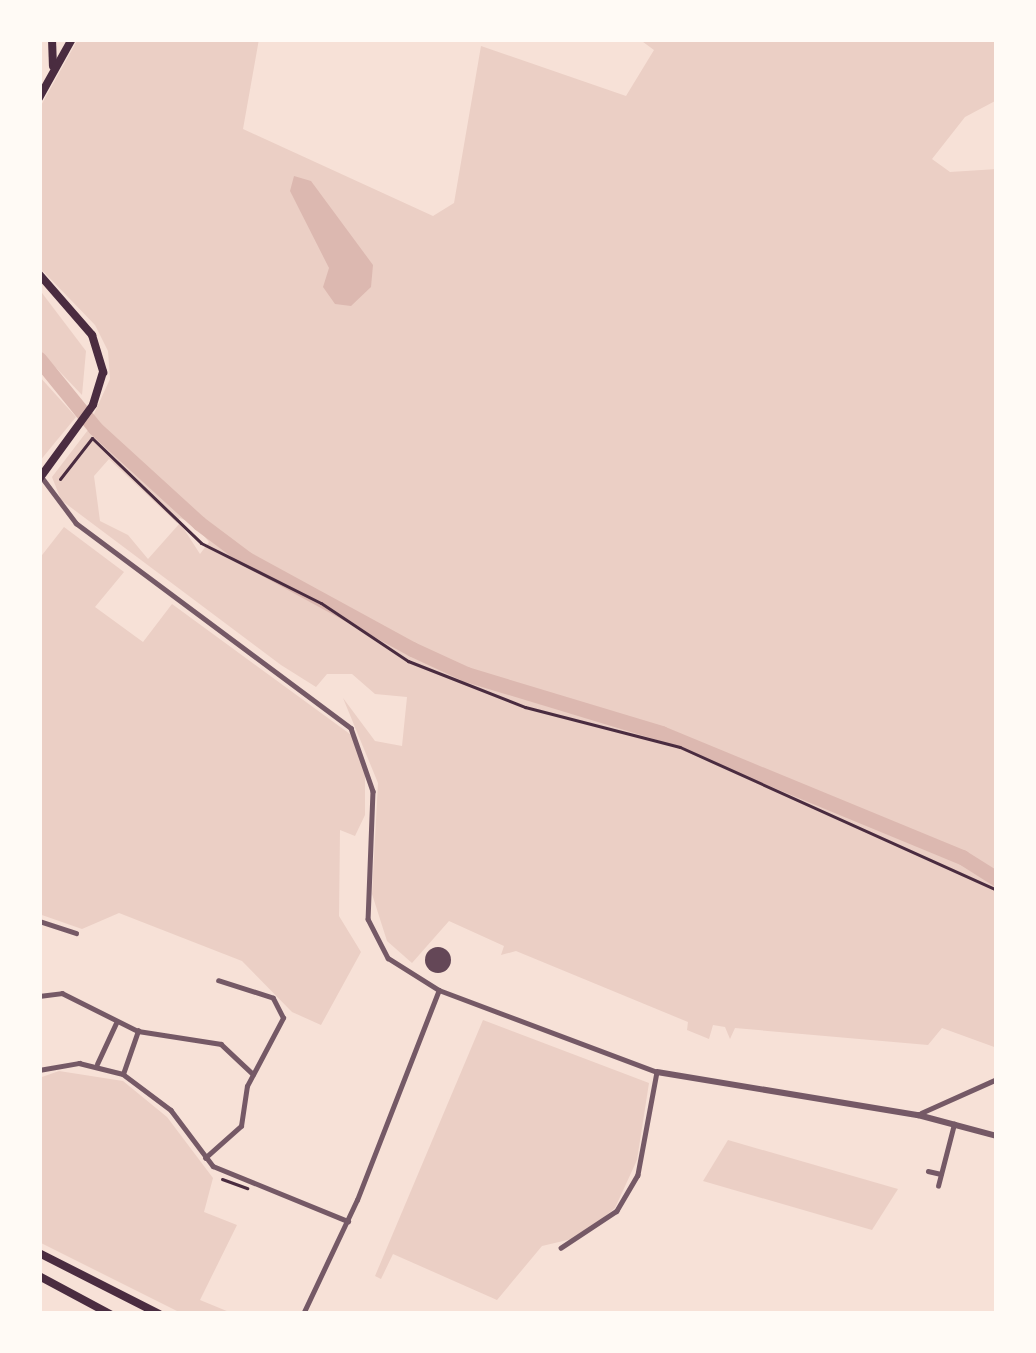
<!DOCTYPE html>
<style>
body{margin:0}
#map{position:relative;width:1036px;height:1353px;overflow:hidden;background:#f7e1d7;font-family:Helvetica,sans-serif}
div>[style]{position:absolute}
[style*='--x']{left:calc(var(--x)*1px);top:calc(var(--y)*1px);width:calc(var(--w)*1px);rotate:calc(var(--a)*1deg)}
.green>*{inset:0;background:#ebcfc5}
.water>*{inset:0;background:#dcb8b0}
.river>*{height:15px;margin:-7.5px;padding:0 7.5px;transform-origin:7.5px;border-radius:7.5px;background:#dcb8b0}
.building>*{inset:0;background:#644757}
.round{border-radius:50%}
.path>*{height:3px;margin:-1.5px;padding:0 1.5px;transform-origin:1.5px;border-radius:1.5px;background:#4a2c40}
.minor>*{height:4.5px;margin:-2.25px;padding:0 2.25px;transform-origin:2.25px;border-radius:2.25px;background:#755966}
.tertiary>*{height:6px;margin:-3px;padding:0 3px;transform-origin:3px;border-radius:3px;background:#755966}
.secondary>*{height:8px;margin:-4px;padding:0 4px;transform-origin:4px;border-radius:4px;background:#4a2c40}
.trunk>*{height:8px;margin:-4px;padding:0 4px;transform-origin:4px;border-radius:4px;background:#4a2c40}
span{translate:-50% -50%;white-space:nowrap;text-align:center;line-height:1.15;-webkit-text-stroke:9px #fffaf5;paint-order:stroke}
.frame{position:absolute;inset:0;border:42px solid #fffaf5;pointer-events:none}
</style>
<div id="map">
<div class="green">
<i style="clip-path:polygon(evenodd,78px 39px,259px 39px,243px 129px,433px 216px,454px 203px,481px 46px,626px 96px,654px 50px,639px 39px,997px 39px,997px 100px,965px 117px,932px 159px,950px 172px,997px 169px,997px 1048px,942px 1028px,928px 1045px,735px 1028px,730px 1039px,725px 1027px,713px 1025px,709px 1039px,687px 1030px,688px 1022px,516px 951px,501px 955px,504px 946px,449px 921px,412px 963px,387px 941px,372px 894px,378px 783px,343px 698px,375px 741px,402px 746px,407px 697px,375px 694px,352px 674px,327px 674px,316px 687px,281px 665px,61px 500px,52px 477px,91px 426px,178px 506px,93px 416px,110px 379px,108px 351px,95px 325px,39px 267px,39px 109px,78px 39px,109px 459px,177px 523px,180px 518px,194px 524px,209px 542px,200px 554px,180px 523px,148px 559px,128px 535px,100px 521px,94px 476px,109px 459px)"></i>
<i style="clip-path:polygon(39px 289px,86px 351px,82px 395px,39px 350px)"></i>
<i style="clip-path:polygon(39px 376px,76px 417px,39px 462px)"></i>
<i style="clip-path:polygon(64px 527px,124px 572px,95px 607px,143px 642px,172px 604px,354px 737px,365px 762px,365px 815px,355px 836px,340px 830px,339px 916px,361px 952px,321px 1025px,292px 1012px,242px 961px,119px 913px,82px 929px,39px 914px,39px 559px)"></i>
<i style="clip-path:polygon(483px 1020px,649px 1083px,637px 1160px,615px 1208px,580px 1237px,542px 1246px,497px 1300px,393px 1254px,381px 1279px,375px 1276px)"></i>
<i style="clip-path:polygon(59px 1071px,123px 1081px,167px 1117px,213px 1178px,204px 1212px,237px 1225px,200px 1300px,234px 1314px,183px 1314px,39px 1242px,39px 1078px)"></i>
<i style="clip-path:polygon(728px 1140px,898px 1189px,872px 1230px,703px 1181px)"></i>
</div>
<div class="water">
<i style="clip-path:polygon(294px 176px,311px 181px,373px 265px,371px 287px,351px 306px,335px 304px,323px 287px,329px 268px,290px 191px)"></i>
</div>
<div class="river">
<i style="--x:39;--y:359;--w:89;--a:50.9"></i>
<i style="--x:95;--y:428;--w:141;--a:42.4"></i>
<i style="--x:199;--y:523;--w:60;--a:36.9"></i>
<i style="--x:247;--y:559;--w:188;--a:28.6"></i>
<i style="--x:412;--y:649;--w:60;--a:24.8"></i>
<i style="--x:466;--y:674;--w:204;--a:16.8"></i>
<i style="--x:661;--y:733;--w:326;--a:22.4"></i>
<i style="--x:962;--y:857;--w:41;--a:32.2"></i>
</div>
<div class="building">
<i class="round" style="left:425px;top:947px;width:26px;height:26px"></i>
</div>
<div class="path">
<i style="--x:60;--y:479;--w:52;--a:-52"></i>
<i style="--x:92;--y:438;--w:151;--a:43.9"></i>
<i style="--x:201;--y:543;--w:134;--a:26.6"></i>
<i style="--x:321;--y:603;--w:105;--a:33.7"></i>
<i style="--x:408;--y:661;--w:126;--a:21.5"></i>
<i style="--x:525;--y:707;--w:160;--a:14.5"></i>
<i style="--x:680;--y:747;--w:348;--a:24.3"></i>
<i style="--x:222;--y:1179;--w:27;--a:20"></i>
</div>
<div class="minor">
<i style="--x:44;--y:480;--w:54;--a:53.3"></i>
<i style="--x:76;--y:523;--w:343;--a:36.7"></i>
<i style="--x:351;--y:728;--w:67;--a:70.8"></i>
<i style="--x:373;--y:791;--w:128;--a:92.2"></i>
<i style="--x:368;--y:919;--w:44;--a:62.9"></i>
<i style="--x:388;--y:958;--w:60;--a:32.1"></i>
<i style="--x:439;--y:990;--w:233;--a:20.6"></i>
<i style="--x:657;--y:1072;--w:105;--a:100.5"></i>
<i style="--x:638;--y:1175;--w:42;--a:120.3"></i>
<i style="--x:617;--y:1211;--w:67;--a:146.5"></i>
<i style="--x:39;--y:921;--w:39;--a:18"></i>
<i style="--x:39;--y:996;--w:23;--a:-7"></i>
<i style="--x:62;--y:993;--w:85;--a:26.6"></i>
<i style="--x:138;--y:1031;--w:84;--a:8.9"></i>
<i style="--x:221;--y:1044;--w:44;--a:43.2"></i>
<i style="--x:97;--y:1064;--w:45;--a:-65.1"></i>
<i style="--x:39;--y:1070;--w:41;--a:-9.9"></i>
<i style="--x:79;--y:1063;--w:45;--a:14"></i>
<i style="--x:123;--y:1074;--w:60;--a:36.9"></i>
<i style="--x:171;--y:1110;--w:70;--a:53.1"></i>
<i style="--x:213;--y:1166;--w:146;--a:22.2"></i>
<i style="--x:123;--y:1074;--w:46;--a:-70.8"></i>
<i style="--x:921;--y:1113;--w:83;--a:-24.1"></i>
<i style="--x:205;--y:1158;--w:48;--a:-41.6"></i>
<i style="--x:241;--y:1126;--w:40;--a:-81.5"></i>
<i style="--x:247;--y:1086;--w:77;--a:-62.1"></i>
<i style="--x:283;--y:1018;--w:22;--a:-117"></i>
<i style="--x:273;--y:998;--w:57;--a:-162.5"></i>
<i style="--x:928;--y:1171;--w:13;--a:13"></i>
<i style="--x:938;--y:1186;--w:64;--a:-75.5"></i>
<i style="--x:303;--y:1314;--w:126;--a:-64.7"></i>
<i style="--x:357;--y:1200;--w:225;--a:-68.7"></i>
</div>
<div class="tertiary">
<i style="--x:657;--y:1072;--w:265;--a:9.4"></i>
<i style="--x:918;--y:1115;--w:82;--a:14.9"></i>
</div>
<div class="secondary">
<i style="--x:52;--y:39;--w:27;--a:88"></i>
<i style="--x:39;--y:98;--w:68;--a:-60.8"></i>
<i style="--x:39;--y:274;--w:81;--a:49"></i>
<i style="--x:92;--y:335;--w:39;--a:73"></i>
<i style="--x:103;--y:372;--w:34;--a:107"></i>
<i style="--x:93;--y:405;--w:92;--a:126.1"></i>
</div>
<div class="trunk">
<i style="--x:39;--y:1253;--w:135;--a:26.9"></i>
<i style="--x:39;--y:1276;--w:81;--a:28.2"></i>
</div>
<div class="frame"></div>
</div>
